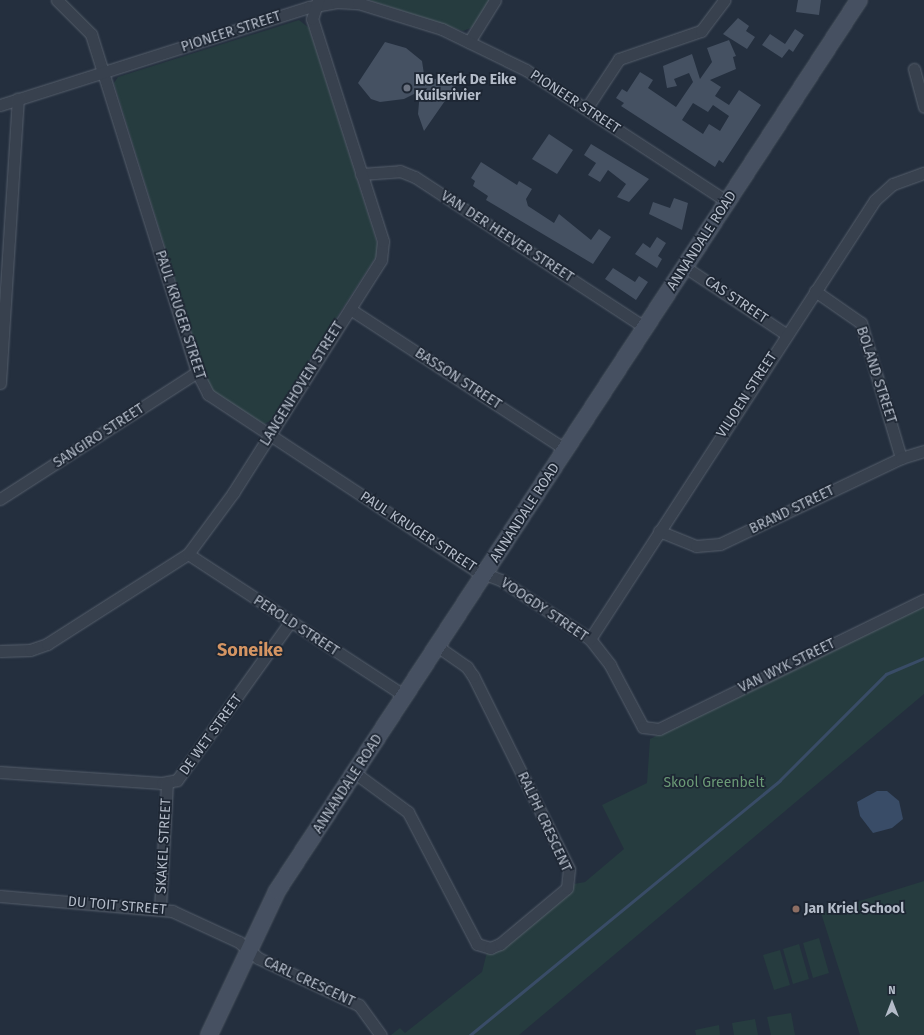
<!DOCTYPE html>
<style>
body{margin:0}
#map{position:relative;width:924px;height:1035px;overflow:hidden;background:#242f3e;font-family:"Fira Sans",sans-serif}
div>[style]{position:absolute}
[style*='--x']{left:calc(var(--x)*1px);top:calc(var(--y)*1px);width:calc(var(--w)*1px);rotate:calc(var(--a)*1deg)}
.green>*{inset:0;background:#263c3f}
.water>*{inset:0;background:#394c67}
.stream>*{height:3px;margin:-1.5px;padding:0 1.5px;transform-origin:1.5px;border-radius:1.5px;background:#394c67}
.building>*{inset:0;background:#455162}
.roads{filter:drop-shadow(0 0 1px #565f6c) drop-shadow(0 0 1px #565f6c)}
.street>*{height:11px;margin:-5.5px;padding:0 5.5px;transform-origin:5.5px;border-radius:5.5px;background:#38414e}
.secondary>*{height:16px;margin:-8px;padding:0 8px;transform-origin:8px;border-radius:8px;background:#465061}
.dots>*{width:11px;height:11px;translate:-50% -50%;box-sizing:border-box;border:2px solid #1d2633;border-radius:50%}
span{translate:-50% -50%;white-space:nowrap;text-align:center;line-height:1.15;-webkit-text-stroke:3.5px #1d2633;paint-order:stroke}
.street-label{font-size:14px;color:#b4bcc9}
.poi-label{font-size:14px;color:#b4bcc9;font-weight:700}
.left{translate:0 -50%;text-align:left}
.park-label{font-size:14px;color:#6b9a76}
.district-label{font-size:18px;color:#d59563;font-weight:700}
.north{position:absolute;left:872px;top:983px;width:40px;height:40px;-webkit-text-stroke:3px #1d2633;paint-order:stroke;rotate:0deg;font-size:11px;font-weight:700;line-height:16px;text-align:center;color:#b4bcc9}
.north::after{content:'';display:block;margin:auto;width:14px;height:18px;background:#b4bcc9;clip-path:polygon(50% 0,100% 100%,50% 72%,0 100%)}
</style>
<div id="map">
<div class="green">
<i style="clip-path:polygon(369px 0,490px 0,473px 27px,463px 31px)"></i>
<i style="clip-path:polygon(299px 20px,309px 28px,378px 246px,377px 255px,270px 421px,264px 424px,215px 394px,206px 379px,114px 83px,118px 77px)"></i>
<i style="clip-path:polygon(924px 605px,924px 694px,519px 1035px,391px 1035px,400px 1028px,405px 1033px,482px 972px,487px 952px,501px 950px,568px 895px,574px 884px,585px 882px,624px 849px,602px 805px,647px 783px,650px 739px)"></i>
<i style="clip-path:polygon(924px 881px,924px 1035px,860px 1035px,821px 913px)"></i>
<i style="clip-path:polygon(819px 938px,829px 973px,813px 978px,803px 943px)"></i>
<i style="clip-path:polygon(799px 944px,809px 979px,793px 984px,783px 949px)"></i>
<i style="clip-path:polygon(780px 950px,790px 985px,774px 990px,763px 955px)"></i>
<i style="clip-path:polygon(791px 1013px,795px 1035px,771px 1035px,767px 1017px)"></i>
<i style="clip-path:polygon(755px 1019px,758px 1035px,734px 1035px,732px 1023px)"></i>
<i style="clip-path:polygon(719px 1025px,720px 1035px,696px 1035px,695px 1030px)"></i>
</div>
<div class="water">
<i style="clip-path:polygon(877px 791px,887px 791px,899px 801px,903px 819px,892px 828px,873px 833px,860px 816px,857px 802px)"></i>
</div>
<div class="stream">
<i style="--x:470;--y:1035;--w:401;--a:-39.4"></i>
<i style="--x:780;--y:780;--w:150;--a:-45"></i>
<i style="--x:886;--y:674;--w:41;--a:-22.8"></i>
</div>
<div class="building">
<i style="clip-path:polygon(798px 0,821px 0,819px 15px,796px 12px)"></i>
<i style="clip-path:polygon(738px 18px,749px 26px,746px 31px,755px 37px,747px 49px,723px 34px)"></i>
<i style="clip-path:polygon(795px 29px,804px 35px,793px 52px,789px 49px,782px 58px,762px 45px,770px 34px,785px 44px)"></i>
<i style="clip-path:polygon(evenodd,729px 40px,736px 56px,733px 57px,736px 69px,710px 80px,721px 87px,715px 96px,729px 105px,739px 90px,761px 105px,723px 163px,719px 160px,715px 167px,621px 106px,624px 103px,616px 98px,622px 89px,627px 92px,640px 72px,653px 80px,648px 88px,676px 107px,693px 82px,689px 73px,674px 79px,677px 86px,667px 88px,663px 66px,692px 54px,700px 79px,712px 62px,707px 48px,729px 40px,693px 103px,708px 112px,713px 105px,729px 116px,720px 131px,709px 124px,703px 134px,682px 120px,693px 103px)"></i>
<i style="clip-path:polygon(385px 42px,406px 48px,422px 61px,425px 81px,441px 78px,456px 85px,424px 131px,418px 114px,420px 91px,404px 99px,380px 102px,371px 99px,358px 83px)"></i>
<i style="clip-path:polygon(549px 134px,573px 150px,557px 174px,532px 159px)"></i>
<i style="clip-path:polygon(591px 144px,649px 179px,629px 202px,617px 197px,626px 184px,608px 170px,600px 182px,588px 175px,596px 163px,584px 155px)"></i>
<i style="clip-path:polygon(481px 162px,517px 185px,519px 181px,532px 189px,526px 199px,528px 206px,554px 223px,559px 214px,591px 240px,599px 229px,611px 237px,593px 264px,486px 200px,488px 196px,473px 186px,475px 181px,471px 178px)"></i>
<i style="clip-path:polygon(674px 198px,688px 203px,682px 230px,649px 214px,653px 202px,670px 208px)"></i>
<i style="clip-path:polygon(657px 237px,666px 243px,658px 256px,662px 259px,657px 268px,635px 254px,643px 243px,650px 248px)"></i>
<i style="clip-path:polygon(613px 268px,635px 282px,639px 276px,648px 282px,636px 300px,605px 279px)"></i>
</div>
<div class="roads">
<div class="street">
<i style="--x:57;--y:0;--w:48;--a:45"></i>
<i style="--x:91;--y:34;--w:354;--a:72.6"></i>
<i style="--x:197;--y:372;--w:25;--a:63"></i>
<i style="--x:208;--y:394;--w:320;--a:33.4"></i>
<i style="--x:475;--y:570;--w:28;--a:21"></i>
<i style="--x:501;--y:580;--w:107;--a:33.5"></i>
<i style="--x:590;--y:639;--w:33;--a:52"></i>
<i style="--x:610;--y:665;--w:70;--a:62"></i>
<i style="--x:643;--y:727;--w:16;--a:7"></i>
<i style="--x:659;--y:729;--w:295;--a:-26"></i>
<i style="--x:469;--y:42;--w:49;--a:-58.2"></i>
<i style="--x:914;--y:69;--w:39;--a:75"></i>
<i style="--x:0;--y:105;--w:324;--a:-17.6"></i>
<i style="--x:309;--y:7;--w:27;--a:-10"></i>
<i style="--x:336;--y:2;--w:22;--a:3"></i>
<i style="--x:358;--y:3;--w:88;--a:17.2"></i>
<i style="--x:442;--y:29;--w:93;--a:26"></i>
<i style="--x:526;--y:70;--w:241;--a:33.2"></i>
<i style="--x:586;--y:109;--w:60;--a:-56.6"></i>
<i style="--x:619;--y:59;--w:87;--a:-18.9"></i>
<i style="--x:701;--y:31;--w:39;--a:-53"></i>
<i style="--x:361;--y:174;--w:39;--a:-4"></i>
<i style="--x:400;--y:171;--w:16;--a:22"></i>
<i style="--x:415;--y:177;--w:276;--a:33.2"></i>
<i style="--x:685;--y:267;--w:121;--a:33.6"></i>
<i style="--x:815;--y:291;--w:56;--a:34.8"></i>
<i style="--x:861;--y:323;--w:141;--a:73.5"></i>
<i style="--x:350;--y:309;--w:258;--a:33.1"></i>
<i style="--x:0;--y:383;--w:285;--a:-86.4"></i>
<i style="--x:0;--y:499;--w:234;--a:-32.8"></i>
<i style="--x:659;--y:531;--w:40;--a:22"></i>
<i style="--x:696;--y:546;--w:24;--a:-5"></i>
<i style="--x:720;--y:544;--w:200;--a:-25.4"></i>
<i style="--x:901;--y:458;--w:24;--a:-17"></i>
<i style="--x:188;--y:554;--w:259;--a:33.2"></i>
<i style="--x:590;--y:639;--w:523;--a:-57.01"></i>
<i style="--x:875;--y:200;--w:24;--a:-42"></i>
<i style="--x:893;--y:184;--w:33;--a:-20"></i>
<i style="--x:0;--y:651;--w:30;--a:-2"></i>
<i style="--x:30;--y:650;--w:18;--a:-19"></i>
<i style="--x:47;--y:644;--w:167;--a:-32.6"></i>
<i style="--x:188;--y:554;--w:76;--a:-53.6"></i>
<i style="--x:233;--y:493;--w:276;--a:-57.6"></i>
<i style="--x:381;--y:260;--w:19;--a:-84"></i>
<i style="--x:383;--y:241;--w:233;--a:-107.7"></i>
<i style="--x:312;--y:19;--w:20;--a:-72"></i>
<i style="--x:0;--y:772;--w:162;--a:3.9"></i>
<i style="--x:162;--y:783;--w:15;--a:-11"></i>
<i style="--x:177;--y:780;--w:194;--a:-54.4"></i>
<i style="--x:355;--y:773;--w:66;--a:36.3"></i>
<i style="--x:408;--y:812;--w:149;--a:62.4"></i>
<i style="--x:477;--y:944;--w:14;--a:17"></i>
<i style="--x:490;--y:948;--w:11;--a:-22"></i>
<i style="--x:500;--y:944;--w:87;--a:-39.9"></i>
<i style="--x:567;--y:888;--w:19;--a:-84"></i>
<i style="--x:569;--y:869;--w:216;--a:-116.4"></i>
<i style="--x:473;--y:676;--w:11;--a:-124"></i>
<i style="--x:467;--y:667;--w:35;--a:-145"></i>
<i style="--x:0;--y:896;--w:173;--a:5"></i>
<i style="--x:172;--y:911;--w:74;--a:24.8"></i>
<i style="--x:239;--y:942;--w:25;--a:40"></i>
<i style="--x:258;--y:958;--w:111;--a:25"></i>
<i style="--x:359;--y:1005;--w:37;--a:54"></i>
<i style="--x:160;--y:908;--w:125;--a:-86.8"></i>
</div>
<div class="secondary">
<i style="--x:209;--y:1035;--w:159;--a:-64.7"></i>
<i style="--x:277;--y:891;--w:1064;--a:-56.85"></i>
</div>
</div>
<div class="dots">
<i style="left:407px;top:88px;background:#6b7280"></i>
<i style="left:796px;top:909px;background:#8d6e63"></i>
</div>
<div class="street-label">
<span style="left:231px;top:32px;rotate:-18deg">PIONEER STREET</span>
<span style="left:575px;top:102px;rotate:33deg">PIONEER STREET</span>
<span style="left:507px;top:237px;rotate:33deg">VAN DER HEEVER STREET</span>
<span style="left:702px;top:241px;rotate:-57deg">ANNANDALE ROAD</span>
<span style="left:736px;top:300px;rotate:34deg">CAS STREET</span>
<span style="left:180px;top:315px;rotate:72deg">PAUL KRUGER STREET</span>
<span style="left:876px;top:375px;rotate:72deg">BOLAND STREET</span>
<span style="left:458px;top:379px;rotate:33deg">BASSON STREET</span>
<span style="left:302px;top:384px;rotate:-58deg">LANGENHOVEN STREET</span>
<span style="left:747px;top:395px;rotate:-57deg">VILJOEN STREET</span>
<span style="left:99px;top:436px;rotate:-33deg">SANGIRO STREET</span>
<span style="left:792px;top:510px;rotate:-26deg">BRAND STREET</span>
<span style="left:525px;top:513px;rotate:-57deg">ANNANDALE ROAD</span>
<span style="left:418px;top:532px;rotate:33deg">PAUL KRUGER STREET</span>
<span style="left:544px;top:610px;rotate:34deg">VOOGDY STREET</span>
<span style="left:296px;top:626px;rotate:33deg">PEROLD STREET</span>
<span style="left:787px;top:666px;rotate:-26deg">VAN WYK STREET</span>
<span style="left:211px;top:735px;rotate:-54deg">DE WET STREET</span>
<span style="left:348px;top:784px;rotate:-57deg">ANNANDALE ROAD</span>
<span style="left:544px;top:822px;rotate:65deg">RALPH CRESCENT</span>
<span style="left:164px;top:846px;rotate:-87deg">SKAKEL STREET</span>
<span style="left:117px;top:906px;rotate:5deg">DU TOIT STREET</span>
<span style="left:309px;top:982px;rotate:25deg">CARL CRESCENT</span>
</div>
<div class="poi-label">
<span class="left" style="left:415px;top:88px">NG Kerk De Eike<br>Kuilsrivier</span>
<span class="left" style="left:804px;top:909px">Jan Kriel School</span>
</div>
<div class="park-label">
<span style="left:714px;top:783px">Skool Greenbelt</span>
</div>
<div class="district-label">
<span style="left:250px;top:650px">Soneike</span>
</div>
<div class="north">N</div>
</div>
